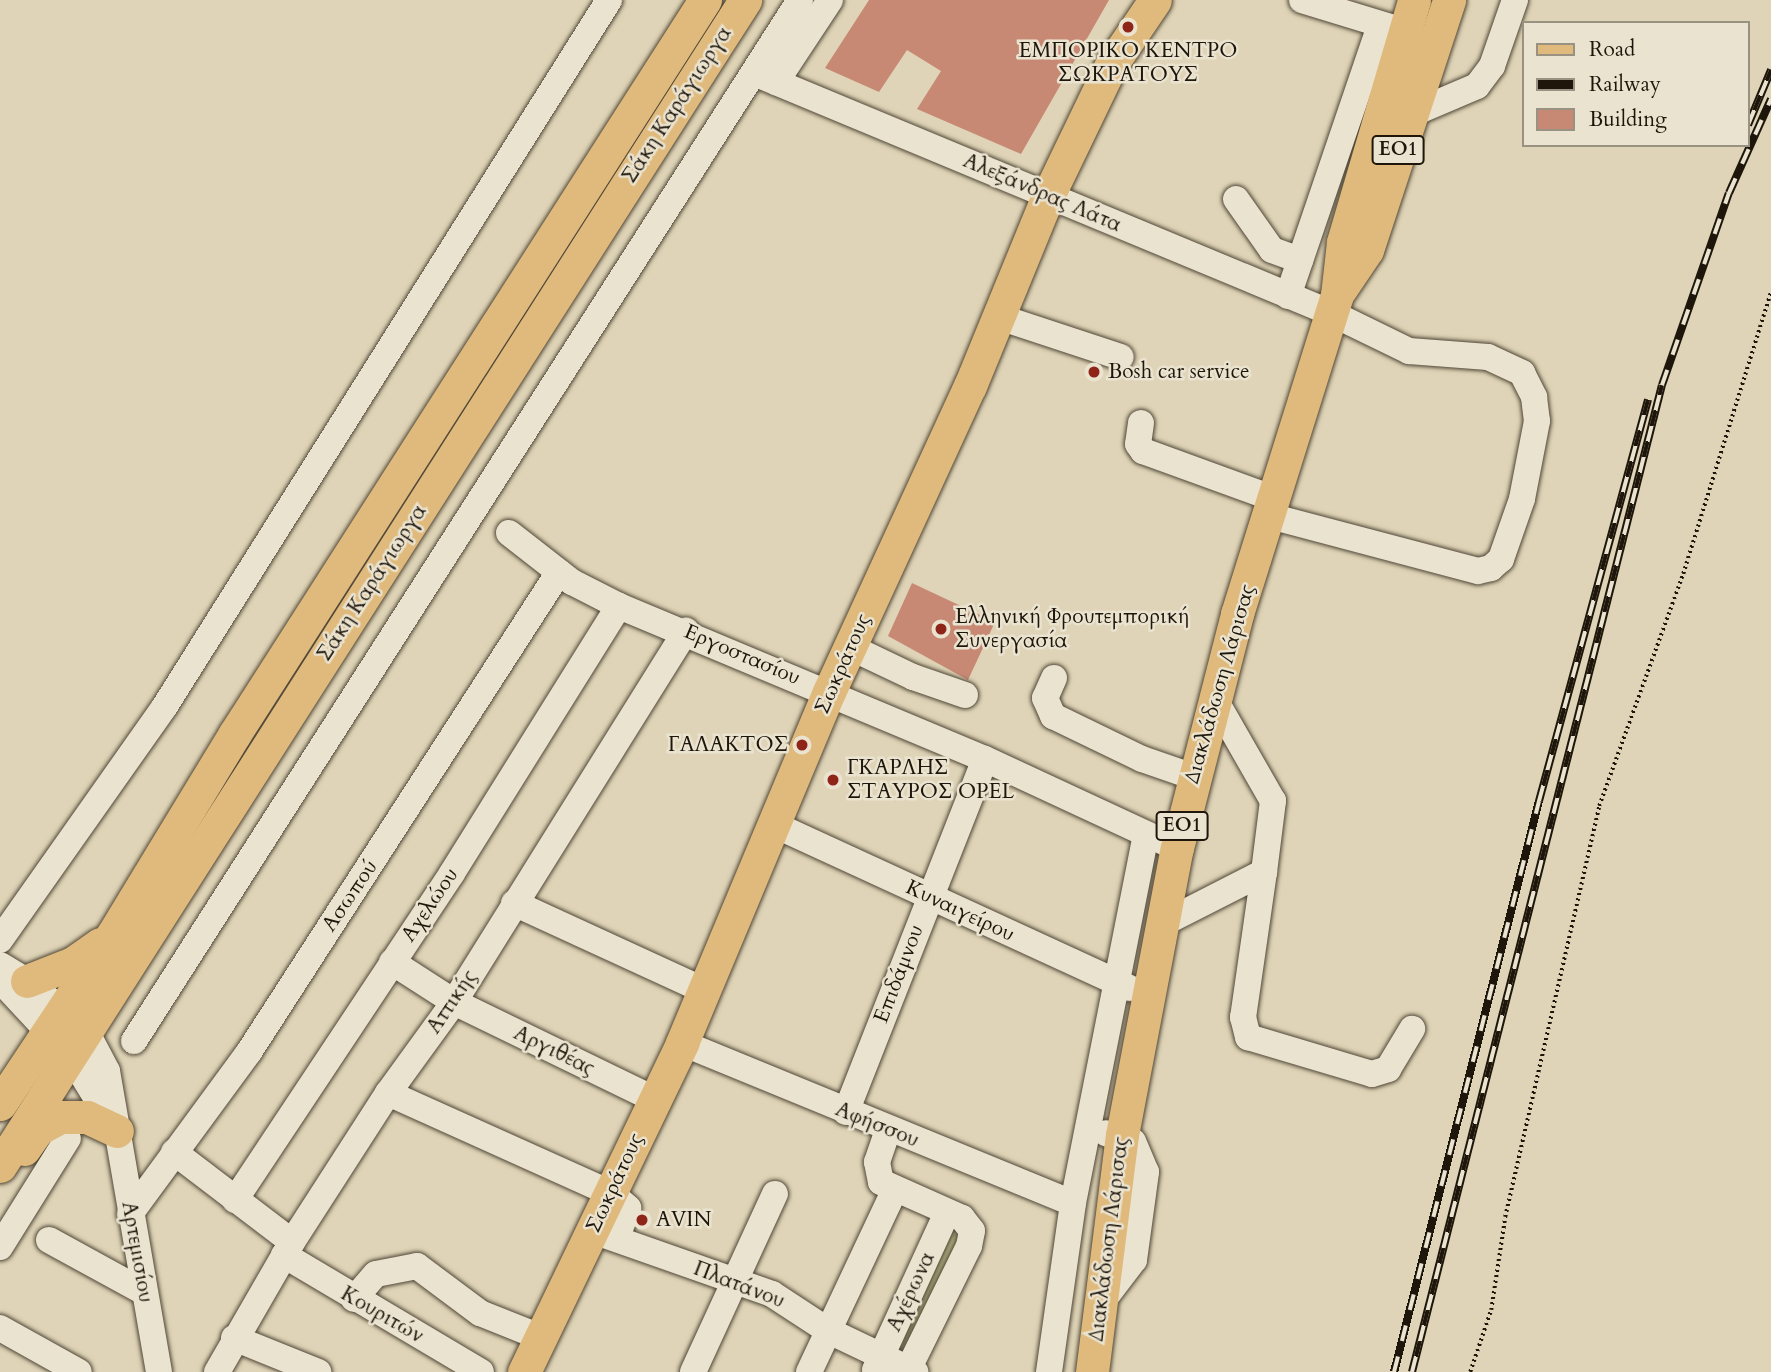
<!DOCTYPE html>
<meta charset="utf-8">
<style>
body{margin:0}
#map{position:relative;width:1771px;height:1372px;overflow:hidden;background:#dfd4b7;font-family:Cardo,serif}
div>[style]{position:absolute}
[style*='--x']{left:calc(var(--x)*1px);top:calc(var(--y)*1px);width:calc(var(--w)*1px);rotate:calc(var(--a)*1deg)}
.green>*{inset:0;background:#b9bb89}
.building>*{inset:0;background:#c88974}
.path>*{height:3.5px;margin-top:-1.75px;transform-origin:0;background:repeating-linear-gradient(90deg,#1f160b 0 2px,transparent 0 5.5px)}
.roads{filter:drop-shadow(0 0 2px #4f4636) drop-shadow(0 0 2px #4f4636)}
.minor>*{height:26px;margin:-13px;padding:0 13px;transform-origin:13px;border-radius:13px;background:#eae3d0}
.major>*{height:33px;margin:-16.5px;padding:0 16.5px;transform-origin:16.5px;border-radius:16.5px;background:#e0ba7c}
.rail>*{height:8px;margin-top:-4px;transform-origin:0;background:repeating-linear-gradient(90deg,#eae3d0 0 16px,#1f160b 0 32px);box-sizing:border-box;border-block:2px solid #1f160b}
.dots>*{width:19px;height:19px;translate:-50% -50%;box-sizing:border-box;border:4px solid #eae3d0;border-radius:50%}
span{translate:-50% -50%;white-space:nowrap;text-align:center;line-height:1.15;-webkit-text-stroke:5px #eae3d0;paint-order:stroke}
.shield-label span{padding:2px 5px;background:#eae3d0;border:2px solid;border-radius:5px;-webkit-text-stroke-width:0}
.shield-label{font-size:19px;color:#1f160b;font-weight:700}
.poi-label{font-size:21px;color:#1f160b}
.left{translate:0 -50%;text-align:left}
.right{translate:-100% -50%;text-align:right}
.street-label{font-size:21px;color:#1f160b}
.legend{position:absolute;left:1522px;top:21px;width:228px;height:126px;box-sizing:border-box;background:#eae3d0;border:2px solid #999181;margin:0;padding:9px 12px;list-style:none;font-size:21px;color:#1f160b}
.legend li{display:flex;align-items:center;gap:14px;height:35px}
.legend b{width:35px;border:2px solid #999181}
</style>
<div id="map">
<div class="green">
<i style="clip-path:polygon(952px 1233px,961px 1238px,905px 1356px,897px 1348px)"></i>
</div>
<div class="building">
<i style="clip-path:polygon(869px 0,1109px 0,1021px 154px,917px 109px,941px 71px,907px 50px,879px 92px,825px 68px)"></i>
<i style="clip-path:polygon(912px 583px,995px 622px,968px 680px,888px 636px)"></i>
</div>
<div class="path">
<i style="--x:1470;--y:1372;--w:65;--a:-71.3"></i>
<i style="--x:1491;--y:1310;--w:94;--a:-81.4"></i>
<i style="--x:1505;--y:1217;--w:422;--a:-77.1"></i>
<i style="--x:1599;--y:806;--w:247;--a:-70.1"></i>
<i style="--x:1683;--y:574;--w:295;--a:-72.7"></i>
</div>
<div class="roads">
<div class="minor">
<i style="--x:1302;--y:0;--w:99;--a:17"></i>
<i style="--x:754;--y:73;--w:625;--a:22.58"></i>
<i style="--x:1331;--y:313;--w:87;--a:26"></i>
<i style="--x:1409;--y:351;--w:79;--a:4.3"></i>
<i style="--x:1488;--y:357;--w:38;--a:25"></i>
<i style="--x:1522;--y:373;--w:27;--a:63"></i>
<i style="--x:1534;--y:397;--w:24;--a:83"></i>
<i style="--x:1537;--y:421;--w:79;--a:100.9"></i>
<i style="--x:1522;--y:499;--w:64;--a:109.3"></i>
<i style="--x:1501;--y:559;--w:13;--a:138"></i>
<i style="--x:1491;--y:568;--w:13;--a:167"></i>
<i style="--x:1478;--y:571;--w:215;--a:-165.2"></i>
<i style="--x:776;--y:82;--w:98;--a:-56.6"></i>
<i style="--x:1409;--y:115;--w:74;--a:-23.1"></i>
<i style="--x:1477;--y:86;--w:25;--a:-53"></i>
<i style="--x:1492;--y:66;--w:70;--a:-70.8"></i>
<i style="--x:1236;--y:199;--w:62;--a:54.8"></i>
<i style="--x:1272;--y:250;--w:30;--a:20"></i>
<i style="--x:1288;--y:296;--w:286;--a:-71.2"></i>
<i style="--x:999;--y:317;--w:128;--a:18.2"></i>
<i style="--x:1141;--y:423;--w:21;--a:98"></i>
<i style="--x:1138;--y:444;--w:9;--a:54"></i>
<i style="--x:1143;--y:451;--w:140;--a:20"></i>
<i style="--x:509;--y:533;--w:80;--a:37.9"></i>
<i style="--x:572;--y:582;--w:53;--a:27.1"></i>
<i style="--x:619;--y:606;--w:397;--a:22.7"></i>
<i style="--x:985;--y:759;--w:212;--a:24.9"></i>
<i style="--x:850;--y:647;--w:70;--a:25.5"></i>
<i style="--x:913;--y:677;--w:55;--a:19.1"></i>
<i style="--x:1054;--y:678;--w:22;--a:114"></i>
<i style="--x:1045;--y:698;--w:20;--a:66"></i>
<i style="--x:1053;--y:716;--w:99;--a:25.8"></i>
<i style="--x:1142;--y:759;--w:55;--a:19.1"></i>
<i style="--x:775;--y:825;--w:390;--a:24.7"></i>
<i style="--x:1264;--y:872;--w:147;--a:98.2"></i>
<i style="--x:1243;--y:1017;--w:21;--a:76"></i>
<i style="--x:1248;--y:1037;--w:129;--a:16.6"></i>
<i style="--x:1372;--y:1074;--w:17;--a:-17"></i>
<i style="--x:1388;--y:1069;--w:47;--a:-59"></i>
<i style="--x:514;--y:903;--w:210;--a:24.7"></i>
<i style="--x:1160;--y:925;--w:117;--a:-27"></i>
<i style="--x:1264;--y:872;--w:72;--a:-82.8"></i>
<i style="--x:1273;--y:801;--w:119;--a:-119.8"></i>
<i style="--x:0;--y:940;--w:286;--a:-54.8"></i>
<i style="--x:165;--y:706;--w:834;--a:-57.83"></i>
<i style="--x:392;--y:962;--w:74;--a:32.8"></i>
<i style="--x:454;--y:1002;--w:222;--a:25.9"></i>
<i style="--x:0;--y:965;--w:31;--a:31"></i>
<i style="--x:27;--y:981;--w:77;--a:40.3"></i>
<i style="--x:86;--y:1031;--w:45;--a:62.3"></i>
<i style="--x:107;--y:1071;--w:305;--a:80.2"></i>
<i style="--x:0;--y:980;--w:103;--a:47"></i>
<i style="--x:70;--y:1055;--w:88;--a:58.5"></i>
<i style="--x:134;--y:1041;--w:1236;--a:-57.39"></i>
<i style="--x:682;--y:1043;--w:422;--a:22.3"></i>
<i style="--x:388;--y:1093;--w:244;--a:24.2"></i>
<i style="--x:611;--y:1193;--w:23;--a:41"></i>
<i style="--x:628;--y:1208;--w:25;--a:111"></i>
<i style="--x:619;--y:1231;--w:12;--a:180"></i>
<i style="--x:846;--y:1112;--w:379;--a:-68.5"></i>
<i style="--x:888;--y:1130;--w:34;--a:109"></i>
<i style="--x:877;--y:1162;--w:20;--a:79"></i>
<i style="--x:881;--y:1182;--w:89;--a:24"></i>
<i style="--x:962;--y:1218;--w:16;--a:52"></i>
<i style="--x:972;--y:1231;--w:15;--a:101"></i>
<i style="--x:969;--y:1246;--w:140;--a:116.2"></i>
<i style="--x:174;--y:1152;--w:148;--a:37.3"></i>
<i style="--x:235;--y:1200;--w:392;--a:-56.4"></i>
<i style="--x:452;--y:873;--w:315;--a:-58"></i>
<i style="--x:130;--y:1214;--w:201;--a:-53.7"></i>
<i style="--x:249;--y:1052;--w:571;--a:-57.14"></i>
<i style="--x:593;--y:1231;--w:190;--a:19.4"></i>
<i style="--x:772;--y:1294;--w:66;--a:33.2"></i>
<i style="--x:827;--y:1330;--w:98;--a:25.5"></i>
<i style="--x:49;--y:1240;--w:108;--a:28.7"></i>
<i style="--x:0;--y:1247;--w:128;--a:-58"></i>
<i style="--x:284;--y:1255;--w:229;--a:30.7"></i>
<i style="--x:354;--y:1299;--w:33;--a:-49"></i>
<i style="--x:376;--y:1274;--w:42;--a:-11"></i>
<i style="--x:417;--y:1266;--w:79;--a:36.7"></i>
<i style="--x:480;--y:1313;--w:65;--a:21.8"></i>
<i style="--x:1101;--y:1303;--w:54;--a:-52.5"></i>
<i style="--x:1134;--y:1260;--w:89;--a:-82.2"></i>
<i style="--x:1146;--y:1172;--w:33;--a:-113"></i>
<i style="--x:1133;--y:1142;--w:28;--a:-162"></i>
<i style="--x:0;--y:1328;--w:90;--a:29.1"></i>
<i style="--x:234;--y:1338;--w:91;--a:22"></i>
<i style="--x:875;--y:1370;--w:173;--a:-65.4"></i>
<i style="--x:217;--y:1372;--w:150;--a:-60"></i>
<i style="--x:292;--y:1242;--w:177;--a:-57.2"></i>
<i style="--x:388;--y:1093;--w:112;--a:-54"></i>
<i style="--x:454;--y:1002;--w:438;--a:-58"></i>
<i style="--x:693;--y:1372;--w:196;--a:-65.3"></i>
<i style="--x:809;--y:1372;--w:200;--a:-64.8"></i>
<i style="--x:1049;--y:1372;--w:171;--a:-81.9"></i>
<i style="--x:1073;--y:1203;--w:374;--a:-78.8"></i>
</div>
<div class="major">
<i style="--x:1340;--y:290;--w:48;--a:-56"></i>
<i style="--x:1367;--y:250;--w:263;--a:-71.8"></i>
<i style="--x:27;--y:981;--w:49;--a:-21.4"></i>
<i style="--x:73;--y:963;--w:33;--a:-35"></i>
<i style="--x:0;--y:1104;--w:204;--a:-56.4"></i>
<i style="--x:113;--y:934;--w:233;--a:-58.7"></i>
<i style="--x:234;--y:735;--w:873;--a:-57.35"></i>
<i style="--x:24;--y:1149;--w:24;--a:-55"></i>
<i style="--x:38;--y:1129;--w:26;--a:-28"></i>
<i style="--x:61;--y:1117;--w:26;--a:0"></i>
<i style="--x:87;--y:1117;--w:33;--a:25"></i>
<i style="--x:0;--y:1166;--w:1384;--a:-57.42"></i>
<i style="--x:524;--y:1372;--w:365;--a:-64.3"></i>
<i style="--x:682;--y:1043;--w:381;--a:-67.3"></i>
<i style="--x:829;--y:692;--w:337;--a:-65.3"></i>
<i style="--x:970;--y:386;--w:205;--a:-67.7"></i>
<i style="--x:1048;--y:196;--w:145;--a:-64.3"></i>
<i style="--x:1111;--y:65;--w:78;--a:-55.9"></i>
<i style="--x:1092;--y:1372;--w:239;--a:-82.8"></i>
<i style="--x:1122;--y:1135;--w:292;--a:-79.2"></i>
<i style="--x:1177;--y:848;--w:242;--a:-75.6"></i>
<i style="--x:1237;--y:614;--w:334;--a:-72.6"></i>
<i style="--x:1337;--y:295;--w:53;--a:-83.5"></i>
<i style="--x:1343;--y:242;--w:252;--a:-73.6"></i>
</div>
</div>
<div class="rail">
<i style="--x:1748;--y:125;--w:60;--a:-67.3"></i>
<i style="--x:1394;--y:1372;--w:589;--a:-75.75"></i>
<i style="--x:1539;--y:801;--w:416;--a:-74.8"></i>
<i style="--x:1412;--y:1372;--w:1018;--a:-75.79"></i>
<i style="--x:1662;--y:385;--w:203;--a:-70.8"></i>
<i style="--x:1729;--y:193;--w:103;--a:-65.9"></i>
</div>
<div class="dots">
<i style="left:1128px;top:27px;background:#8f2418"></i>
<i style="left:1094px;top:372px;background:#8f2418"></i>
<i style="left:941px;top:629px;background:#8f2418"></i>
<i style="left:802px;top:745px;background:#8f2418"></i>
<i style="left:833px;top:780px;background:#8f2418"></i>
<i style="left:642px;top:1220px;background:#8f2418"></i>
</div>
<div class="shield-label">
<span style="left:1398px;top:150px">ΕΟ1</span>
<span style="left:1182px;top:826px">ΕΟ1</span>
</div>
<div class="poi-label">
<span style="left:1128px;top:63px">ΕΜΠΟΡΙΚΟ ΚΕΝΤΡΟ<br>ΣΩΚΡΑΤΟΥΣ</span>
<span class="left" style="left:1108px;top:372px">Bosh car service</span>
<span class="left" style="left:955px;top:629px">Ελληνική Φρουτεμπορική<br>Συνεργασία</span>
<span class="right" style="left:788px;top:745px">ΓΑΛΑΚΤΟΣ</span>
<span class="left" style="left:847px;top:780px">ΓΚΑΡΛΗΣ<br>ΣΤΑΥΡΟΣ OPEL</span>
<span class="left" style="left:656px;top:1220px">AVIN</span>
</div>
<div class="street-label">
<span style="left:677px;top:105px;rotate:-57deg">Σάκη Καράγιωργα</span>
<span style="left:1042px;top:193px;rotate:23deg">Αλεξάνδρας Λάτα</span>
<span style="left:372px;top:583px;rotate:-57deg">Σάκη Καράγιωργα</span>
<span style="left:742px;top:655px;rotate:23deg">Εργοστασίου</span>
<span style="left:843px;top:664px;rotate:-66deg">Σωκράτους</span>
<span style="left:1220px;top:684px;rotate:-74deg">Διακλάδωση Λάρισας</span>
<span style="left:350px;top:896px;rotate:-56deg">Ασωπού</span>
<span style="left:430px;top:905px;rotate:-56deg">Αχελώου</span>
<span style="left:960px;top:911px;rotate:25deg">Κυναιγείρου</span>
<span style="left:899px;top:974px;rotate:-69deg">Επιδάμνου</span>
<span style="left:452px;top:1002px;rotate:-56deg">Αττικής</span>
<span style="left:554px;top:1051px;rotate:26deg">Αργιθέας</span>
<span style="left:877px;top:1125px;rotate:22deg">Αφήσσου</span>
<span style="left:615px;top:1183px;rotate:-65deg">Σωκράτους</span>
<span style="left:1109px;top:1239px;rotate:-83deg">Διακλάδωση Λάρισας</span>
<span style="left:137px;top:1252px;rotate:80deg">Αρτεμισίου</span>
<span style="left:739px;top:1285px;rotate:21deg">Πλατάνου</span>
<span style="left:911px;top:1292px;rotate:-65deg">Αχέρωνα</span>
<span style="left:382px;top:1315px;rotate:30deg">Κουριτών</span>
</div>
<ul class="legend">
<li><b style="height:9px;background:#e0ba7c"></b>Road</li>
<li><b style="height:9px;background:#1f160b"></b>Railway</li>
<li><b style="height:19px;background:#c88974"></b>Building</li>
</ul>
</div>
